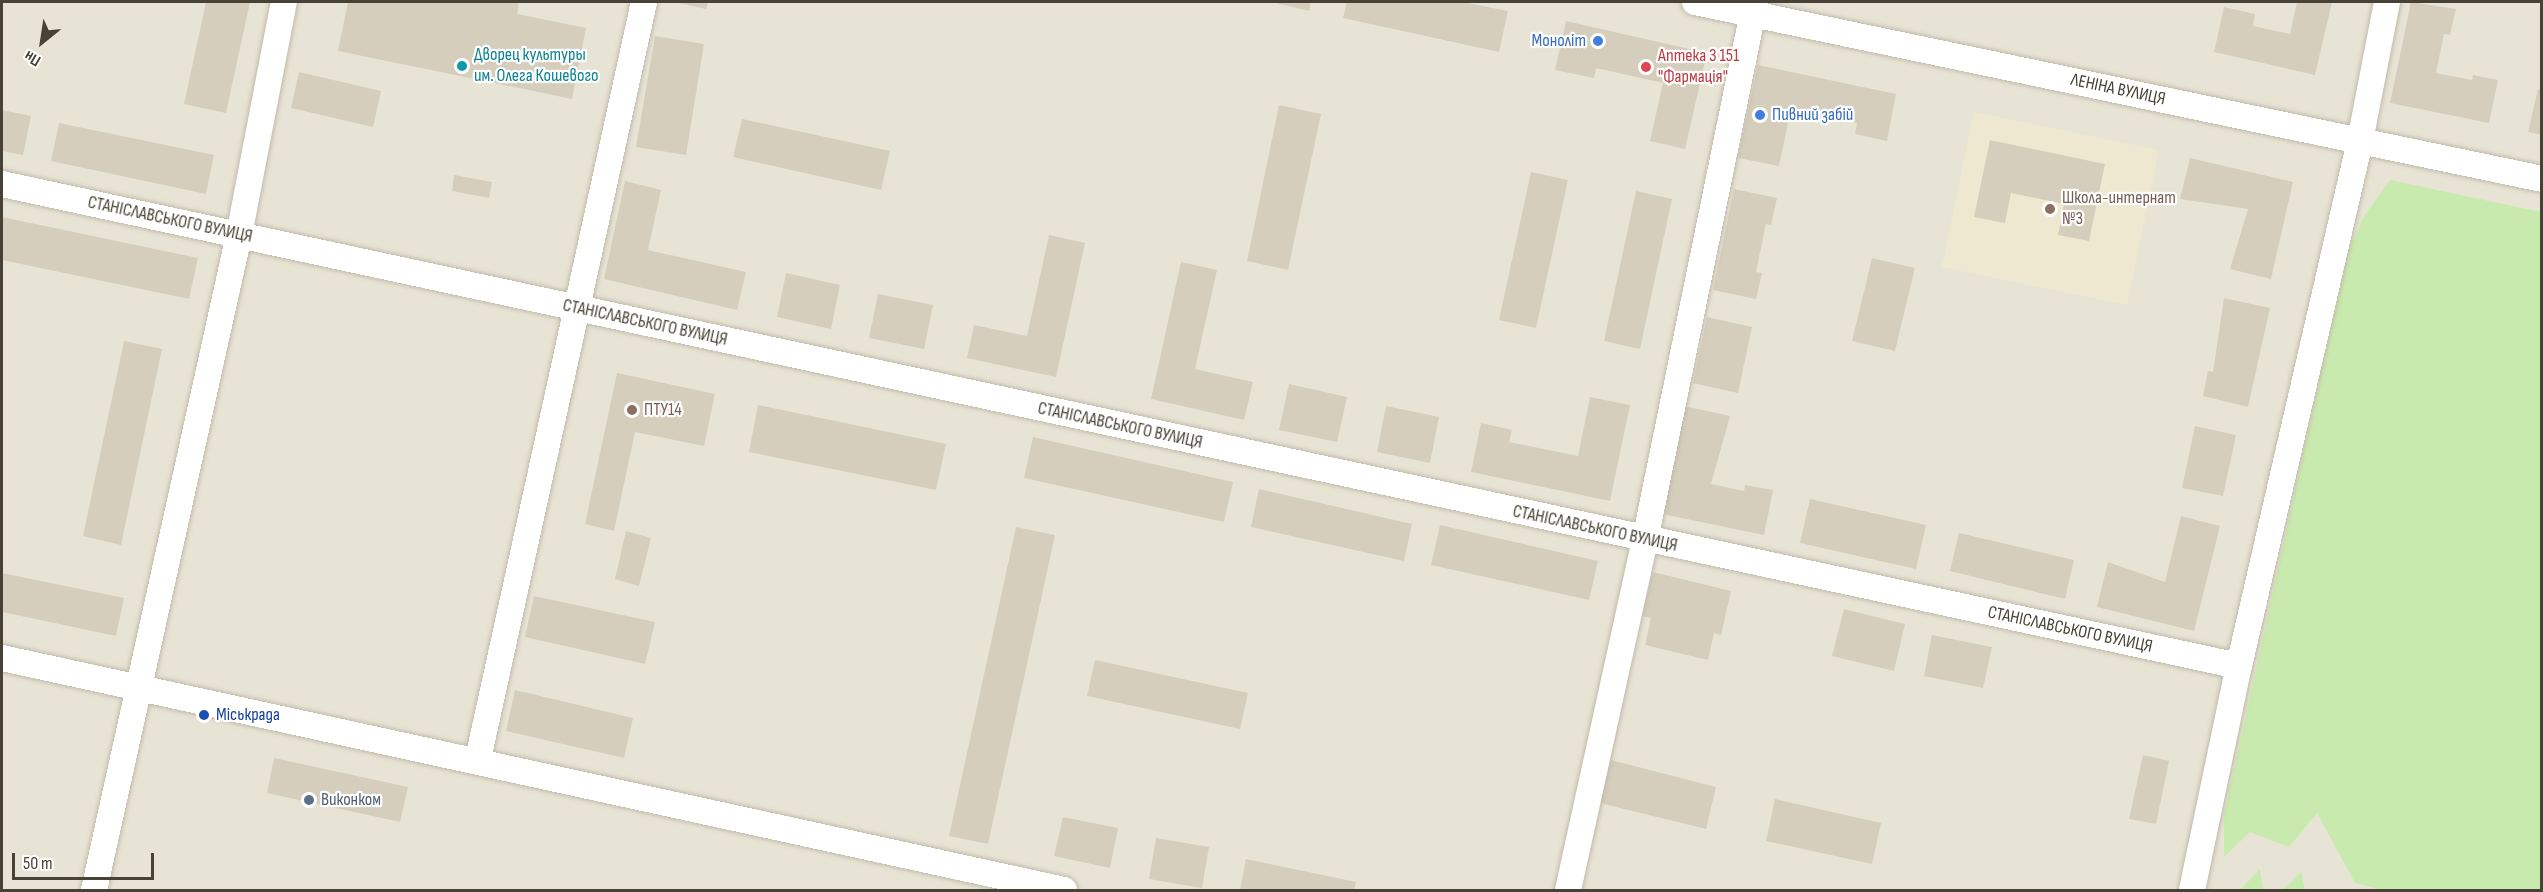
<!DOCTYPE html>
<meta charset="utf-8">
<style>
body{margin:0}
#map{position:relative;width:2543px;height:892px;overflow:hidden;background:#f4f1e7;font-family:"Sofia Sans Condensed",sans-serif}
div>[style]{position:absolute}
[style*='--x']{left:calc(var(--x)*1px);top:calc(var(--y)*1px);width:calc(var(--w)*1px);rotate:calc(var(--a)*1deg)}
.residential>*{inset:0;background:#e8e4d5}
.education>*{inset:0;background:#eee8d0}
.green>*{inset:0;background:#c9eaae}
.building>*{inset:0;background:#d6cebc}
.roads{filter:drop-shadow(0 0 2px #c0baa9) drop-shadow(0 0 2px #c0baa9)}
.minor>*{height:26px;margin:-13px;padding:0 13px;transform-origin:13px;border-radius:13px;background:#fff}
.dots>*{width:16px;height:16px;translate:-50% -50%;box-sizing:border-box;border:3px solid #fff;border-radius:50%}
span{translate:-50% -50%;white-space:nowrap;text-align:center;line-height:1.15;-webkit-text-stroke:4.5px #fff;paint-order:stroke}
.shop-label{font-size:18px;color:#366cbe}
.right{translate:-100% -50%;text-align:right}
.left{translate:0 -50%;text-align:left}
.culture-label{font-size:18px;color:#0d838f}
.health-label{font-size:18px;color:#be3a42}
.street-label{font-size:18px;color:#474235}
.education-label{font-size:18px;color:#785e54}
.transit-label{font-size:18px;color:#164399}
.service-label{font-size:18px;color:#4e5e75}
.frame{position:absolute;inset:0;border:3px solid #474235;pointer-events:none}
.north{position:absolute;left:12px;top:12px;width:60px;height:60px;-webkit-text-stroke:4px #fff;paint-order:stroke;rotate:210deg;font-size:16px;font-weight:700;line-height:24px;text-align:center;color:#474235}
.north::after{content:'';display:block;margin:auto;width:21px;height:27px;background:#474235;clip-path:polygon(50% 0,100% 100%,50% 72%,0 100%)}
.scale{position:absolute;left:12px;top:853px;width:142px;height:27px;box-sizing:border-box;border:3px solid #474235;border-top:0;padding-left:8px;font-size:18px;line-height:21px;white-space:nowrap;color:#474235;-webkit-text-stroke:4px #fff;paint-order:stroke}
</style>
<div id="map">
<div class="residential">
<i style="clip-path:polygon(2px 2px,2541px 2px,2541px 890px,2px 890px)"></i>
</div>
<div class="education">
<i style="clip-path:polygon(1974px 112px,2159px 150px,2127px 305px,1942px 267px)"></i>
</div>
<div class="green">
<i style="clip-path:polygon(2390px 180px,2541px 212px,2541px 890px,2382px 890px,2355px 883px,2317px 813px,2289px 847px,2250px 832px,2224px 857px,2224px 815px,2347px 255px,2364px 216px)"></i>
<i style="clip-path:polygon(2260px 869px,2263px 890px,2240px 890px)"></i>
<i style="clip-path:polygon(2301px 872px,2305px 890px,2283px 890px)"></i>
</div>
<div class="building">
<i style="clip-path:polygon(206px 2px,250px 2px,226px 113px,184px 104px)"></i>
<i style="clip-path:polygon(348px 2px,519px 2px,517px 14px,586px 28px,572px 99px,338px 51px)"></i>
<i style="clip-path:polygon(674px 2px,708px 2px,706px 9px)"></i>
<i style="clip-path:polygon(1272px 2px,1311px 2px,1309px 11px)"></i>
<i style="clip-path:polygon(1347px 2px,1463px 2px,1508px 11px,1499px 52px,1343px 18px)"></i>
<i style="clip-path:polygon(2297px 2px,2332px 2px,2315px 75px,2214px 52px,2224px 7px,2255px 14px,2253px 26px,2290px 34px)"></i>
<i style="clip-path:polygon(2411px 2px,2456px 9px,2450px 35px,2444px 34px,2436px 73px,2472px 80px,2473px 75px,2498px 80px,2489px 123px,2390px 103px)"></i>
<i style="clip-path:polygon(1566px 21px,1707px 53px,1685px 149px,1650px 141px,1663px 83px,1596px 68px,1594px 78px,1555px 70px)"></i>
<i style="clip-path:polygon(655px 36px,704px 44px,686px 155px,636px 147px)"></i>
<i style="clip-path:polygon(1758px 65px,1896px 94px,1887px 141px,1855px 134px,1857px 123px,1791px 109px,1779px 166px,1738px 158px)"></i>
<i style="clip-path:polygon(299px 72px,381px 91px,373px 127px,291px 108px)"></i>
<i style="clip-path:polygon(2538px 89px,2542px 90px,2542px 135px,2528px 132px)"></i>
<i style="clip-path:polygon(1279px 105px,1321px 114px,1288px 270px,1247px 261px)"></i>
<i style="clip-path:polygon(2px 110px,31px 116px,23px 155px,2px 151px)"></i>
<i style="clip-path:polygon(742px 119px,890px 151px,881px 190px,733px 157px)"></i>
<i style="clip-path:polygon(59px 123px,214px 155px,206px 194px,51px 161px)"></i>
<i style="clip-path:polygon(1990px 140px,2105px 164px,2089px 241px,2058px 235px,2064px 204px,2011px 193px,2005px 223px,1974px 217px)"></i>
<i style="clip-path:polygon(2190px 158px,2293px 182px,2271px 279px,2230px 269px,2248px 209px,2180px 199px)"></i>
<i style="clip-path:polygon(1531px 172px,1568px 180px,1536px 328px,1499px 320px)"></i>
<i style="clip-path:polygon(454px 175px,492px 182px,489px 198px,452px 191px)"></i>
<i style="clip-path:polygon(625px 181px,661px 190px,648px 250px,746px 272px,737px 310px,604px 279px)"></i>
<i style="clip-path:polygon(1734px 189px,1777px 198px,1771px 225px,1766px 224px,1756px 272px,1762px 273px,1756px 299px,1713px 290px)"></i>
<i style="clip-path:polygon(1636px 191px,1672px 199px,1640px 349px,1604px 341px)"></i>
<i style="clip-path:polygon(2px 217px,198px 258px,189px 299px,2px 260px)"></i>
<i style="clip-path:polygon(1049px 235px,1085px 243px,1056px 377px,967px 358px,974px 325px,1027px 336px)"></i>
<i style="clip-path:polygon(1872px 258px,1915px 268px,1895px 351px,1852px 341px)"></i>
<i style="clip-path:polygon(1181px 262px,1217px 270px,1195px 369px,1253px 382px,1244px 420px,1151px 399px)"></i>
<i style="clip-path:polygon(786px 273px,840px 285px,831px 329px,777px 317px)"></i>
<i style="clip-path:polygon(878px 294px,933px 305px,924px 349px,869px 338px)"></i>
<i style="clip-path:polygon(2224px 298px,2270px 308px,2248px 407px,2203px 396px,2208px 371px,2213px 372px)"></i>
<i style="clip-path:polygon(1707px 317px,1752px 327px,1738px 393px,1693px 383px)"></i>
<i style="clip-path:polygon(124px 341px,162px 349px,121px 545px,83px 536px)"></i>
<i style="clip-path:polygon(617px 373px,715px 394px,704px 446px,635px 432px,614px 531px,585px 524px)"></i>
<i style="clip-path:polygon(1289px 384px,1347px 397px,1337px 442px,1279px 430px)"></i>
<i style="clip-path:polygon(1590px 397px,1630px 405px,1610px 501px,1471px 472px,1481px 423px,1512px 430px,1509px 442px,1578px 456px)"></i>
<i style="clip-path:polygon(758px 405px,946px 444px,936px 490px,749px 452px)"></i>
<i style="clip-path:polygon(1386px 406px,1439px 417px,1430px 463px,1377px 452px)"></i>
<i style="clip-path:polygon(1684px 406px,1730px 416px,1711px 484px,1744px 491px,1745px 485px,1773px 490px,1764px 535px,1662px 514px)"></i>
<i style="clip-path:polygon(2195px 426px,2236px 435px,2223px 496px,2182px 488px)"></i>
<i style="clip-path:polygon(1033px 437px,1233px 482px,1224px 522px,1024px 478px)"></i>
<i style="clip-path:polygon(1259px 489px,1412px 524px,1404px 561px,1251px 527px)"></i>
<i style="clip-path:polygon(1810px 499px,1926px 525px,1916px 569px,1800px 543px)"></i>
<i style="clip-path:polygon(2181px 516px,2220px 526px,2194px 631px,2097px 607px,2108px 562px,2165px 582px)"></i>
<i style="clip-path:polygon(1440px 525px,1598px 561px,1589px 600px,1431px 565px)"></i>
<i style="clip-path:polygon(1016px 527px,1055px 535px,988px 844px,949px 836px)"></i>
<i style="clip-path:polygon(626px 531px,651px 538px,639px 586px,615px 579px)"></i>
<i style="clip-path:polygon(1959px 533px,2074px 560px,2065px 599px,1950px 571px)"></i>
<i style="clip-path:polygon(1653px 572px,1731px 591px,1721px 635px,1714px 633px,1708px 660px,1645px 645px,1651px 618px,1642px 616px)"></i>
<i style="clip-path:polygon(2px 573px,124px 598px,116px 636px,2px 612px)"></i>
<i style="clip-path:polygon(534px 596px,655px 622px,645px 664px,525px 637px)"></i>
<i style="clip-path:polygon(1844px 609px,1905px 624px,1894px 671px,1832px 656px)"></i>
<i style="clip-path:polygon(1932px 635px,1992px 647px,1983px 688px,1924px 676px)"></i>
<i style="clip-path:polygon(1095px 660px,1248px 693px,1240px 729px,1087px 696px)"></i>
<i style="clip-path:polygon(515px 690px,633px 718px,624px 758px,506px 731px)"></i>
<i style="clip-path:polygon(2143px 755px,2169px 761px,2156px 824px,2129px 819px)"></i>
<i style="clip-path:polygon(274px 758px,408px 787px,400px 822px,267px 793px)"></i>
<i style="clip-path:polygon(1611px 760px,1716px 787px,1706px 829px,1600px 803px)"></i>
<i style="clip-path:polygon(1775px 799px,1881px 823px,1872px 864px,1766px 841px)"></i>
<i style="clip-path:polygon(1063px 817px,1118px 828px,1110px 868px,1054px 856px)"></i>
<i style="clip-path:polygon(1156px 838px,1209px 847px,1202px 888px,1149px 879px)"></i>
<i style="clip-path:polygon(1246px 859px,1356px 882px,1354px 890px,1240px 890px)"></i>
</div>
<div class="roads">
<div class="minor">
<i style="--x:1695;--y:2;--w:865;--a:11.8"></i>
<i style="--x:2;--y:184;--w:2288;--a:12.16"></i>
<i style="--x:2;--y:658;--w:1087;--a:12.32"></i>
<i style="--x:478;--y:759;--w:775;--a:-77.63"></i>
<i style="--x:94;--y:890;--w:671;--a:-77.52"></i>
<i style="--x:239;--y:235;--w:237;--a:-79.1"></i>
<i style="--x:1568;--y:890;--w:358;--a:-77.6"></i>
<i style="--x:1645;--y:540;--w:549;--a:-78.44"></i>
<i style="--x:2192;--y:890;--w:229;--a:-78.2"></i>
<i style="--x:2239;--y:666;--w:539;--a:-77.02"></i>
<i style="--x:2360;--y:141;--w:142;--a:-79"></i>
</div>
</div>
<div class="dots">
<i style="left:1598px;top:41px;background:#3f7fe0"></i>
<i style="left:462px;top:66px;background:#0f9aa8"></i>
<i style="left:1646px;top:67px;background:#e0444e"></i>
<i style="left:1760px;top:115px;background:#3f7fe0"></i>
<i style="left:2050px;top:209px;background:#8d6e63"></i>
<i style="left:632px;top:410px;background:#8d6e63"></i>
<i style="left:204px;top:715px;background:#1a4fb4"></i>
<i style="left:309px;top:800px;background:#5c6f8a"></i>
</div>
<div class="shop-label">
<span class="right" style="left:1586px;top:41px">Моноліт</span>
<span class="left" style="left:1772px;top:115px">Пивний забій</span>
</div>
<div class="culture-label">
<span class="left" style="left:474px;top:66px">Дворец культуры<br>им. Олега Кошевого</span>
</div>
<div class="health-label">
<span class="left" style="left:1658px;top:67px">Аптека 3 151<br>"Фармація"</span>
</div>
<div class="street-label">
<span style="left:2118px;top:90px;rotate:12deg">ЛЕНІНА ВУЛИЦЯ</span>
<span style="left:170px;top:220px;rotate:12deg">СТАНІСЛАВСЬКОГО ВУЛИЦЯ</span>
<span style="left:645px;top:323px;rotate:12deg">СТАНІСЛАВСЬКОГО ВУЛИЦЯ</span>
<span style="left:1120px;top:426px;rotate:12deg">СТАНІСЛАВСЬКОГО ВУЛИЦЯ</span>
<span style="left:1595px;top:529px;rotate:12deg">СТАНІСЛАВСЬКОГО ВУЛИЦЯ</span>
<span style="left:2070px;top:630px;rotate:12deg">СТАНІСЛАВСЬКОГО ВУЛИЦЯ</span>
</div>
<div class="education-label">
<span class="left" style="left:2062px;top:209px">Школа-интернат<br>№3</span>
<span class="left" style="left:644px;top:410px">ПТУ14</span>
</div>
<div class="transit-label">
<span class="left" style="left:216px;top:715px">Міськрада</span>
</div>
<div class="service-label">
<span class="left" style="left:321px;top:800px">Виконком</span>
</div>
<div class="frame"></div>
<div class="north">Пн</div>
<div class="scale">50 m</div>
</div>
